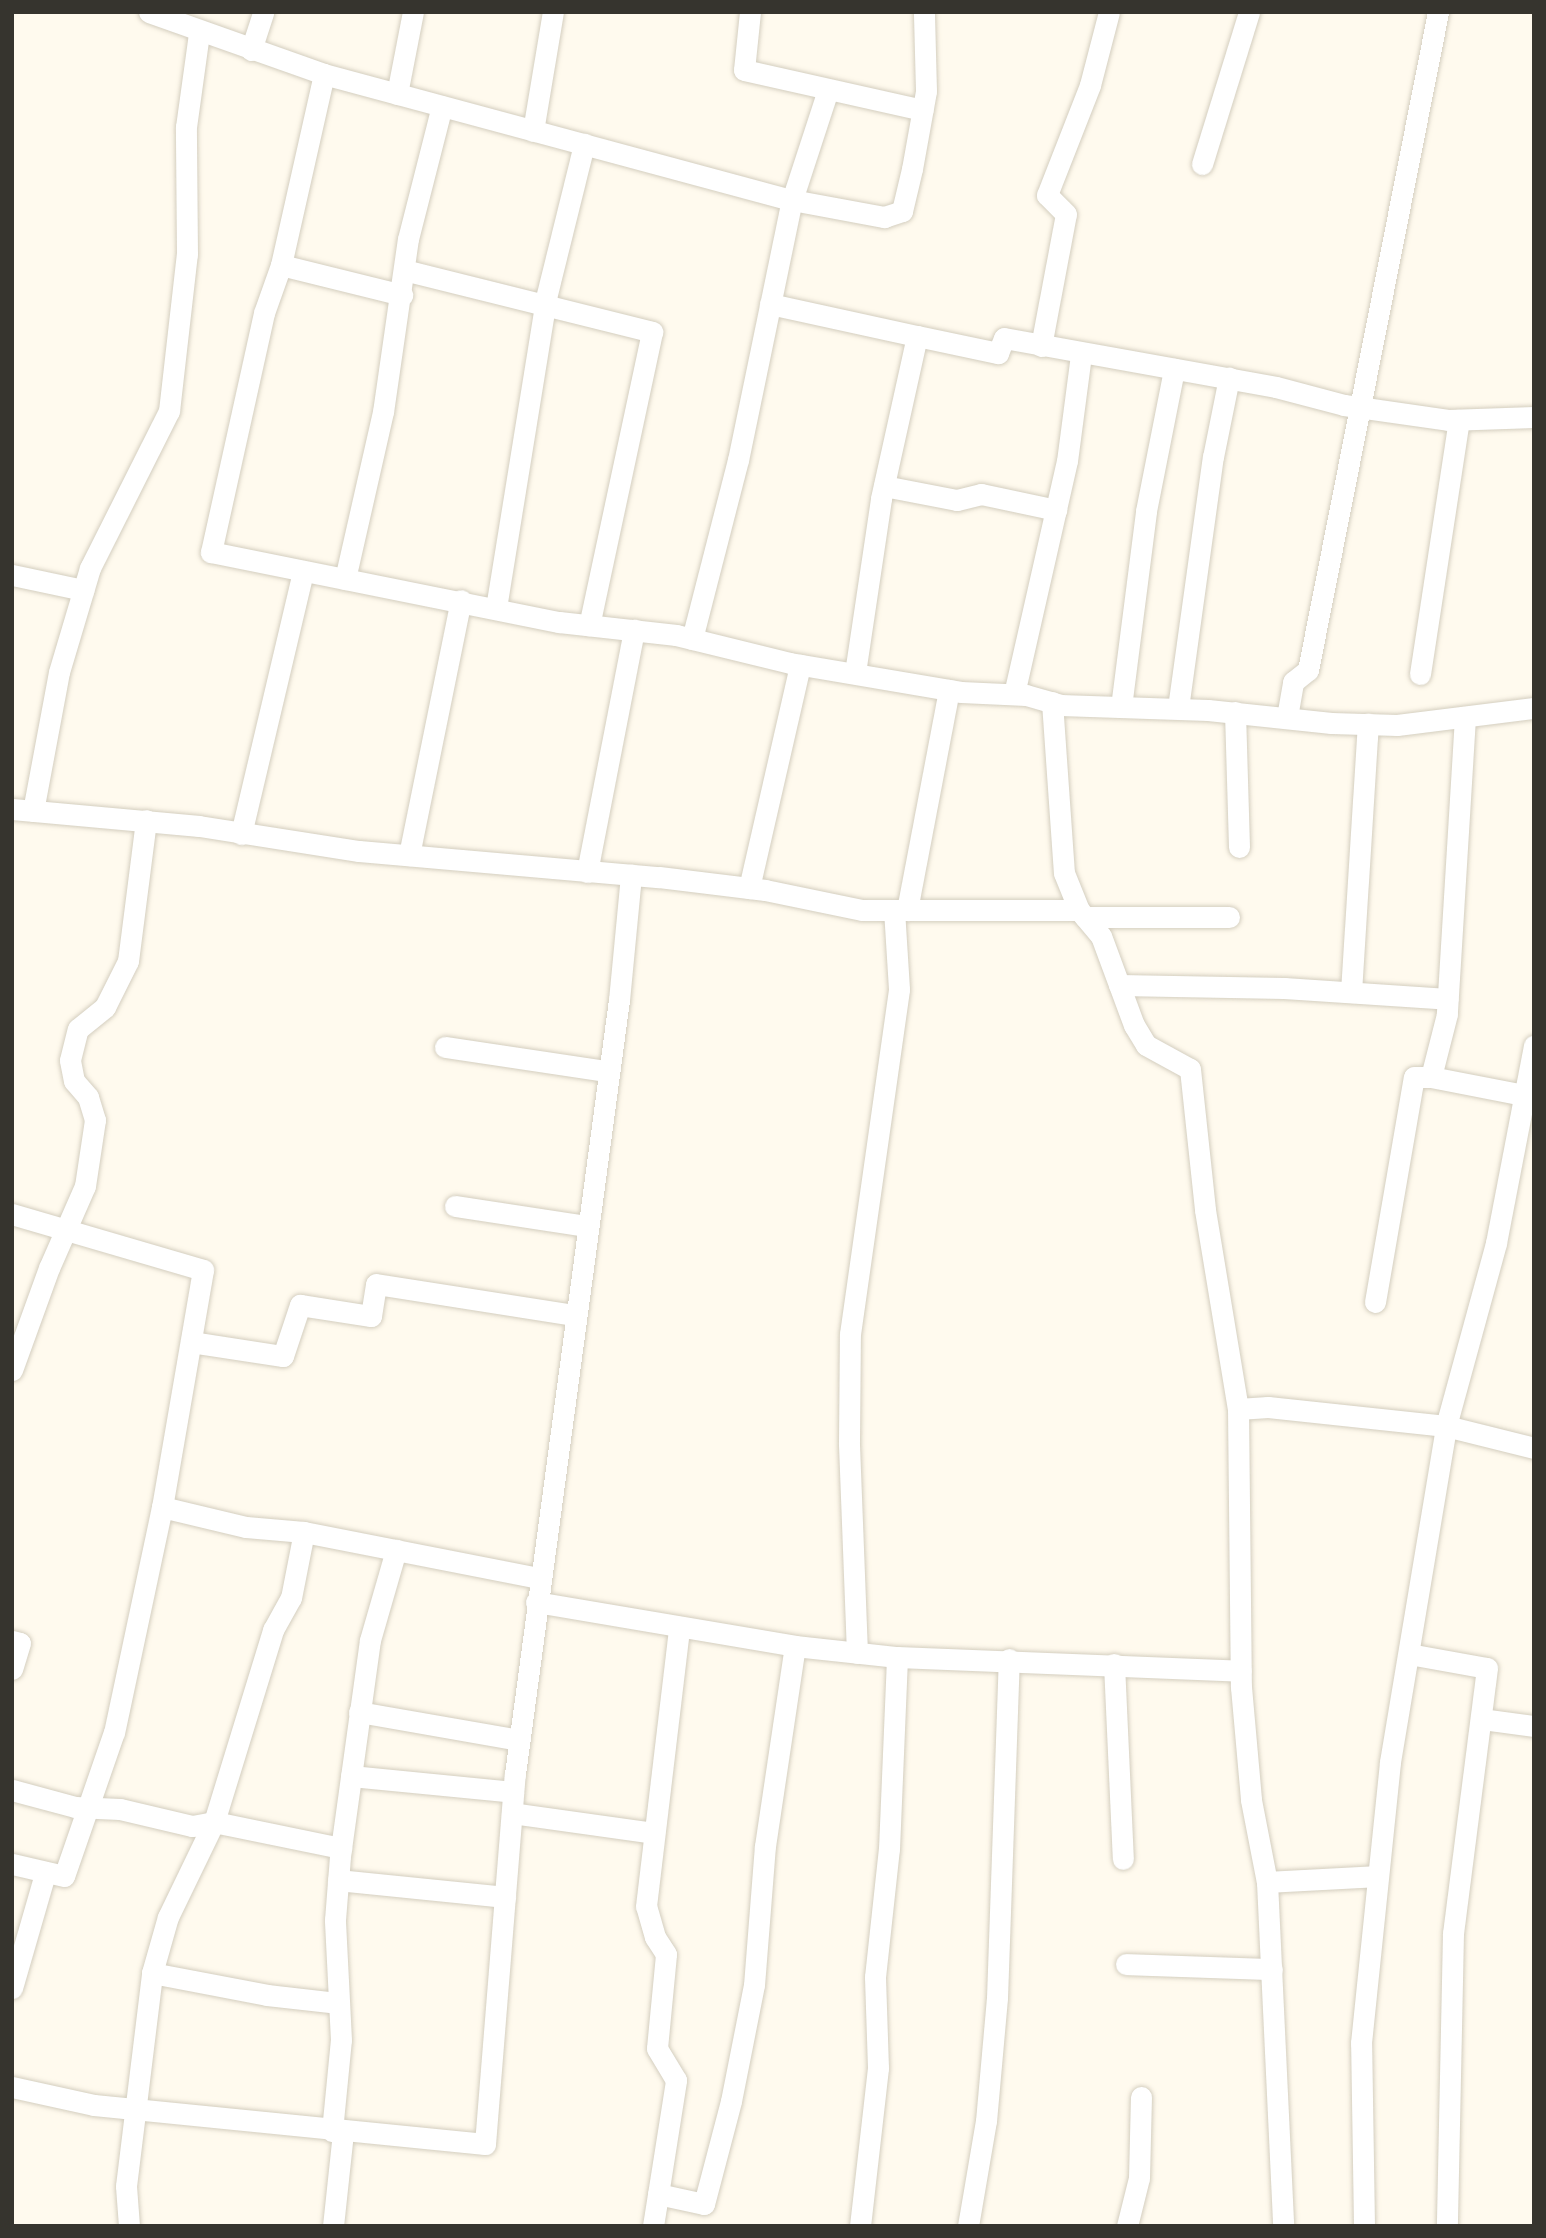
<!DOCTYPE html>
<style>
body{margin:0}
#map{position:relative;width:1546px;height:2238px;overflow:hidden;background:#fffaee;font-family:Overpass,sans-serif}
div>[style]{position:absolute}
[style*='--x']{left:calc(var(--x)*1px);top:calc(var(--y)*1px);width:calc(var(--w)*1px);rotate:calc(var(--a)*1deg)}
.roads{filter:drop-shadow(0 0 2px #d4cebf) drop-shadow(0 0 2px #d4cebf)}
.minor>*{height:21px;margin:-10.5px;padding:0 10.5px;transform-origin:10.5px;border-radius:10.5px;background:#fff}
span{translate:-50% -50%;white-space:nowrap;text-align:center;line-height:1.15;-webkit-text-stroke:5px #fff;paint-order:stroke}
.frame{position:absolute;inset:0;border:14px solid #36342e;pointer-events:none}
</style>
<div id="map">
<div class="roads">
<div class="minor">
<i style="--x:149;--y:12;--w:186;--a:19.5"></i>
<i style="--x:324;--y:74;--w:485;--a:15.1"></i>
<i style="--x:792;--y:200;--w:94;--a:10.5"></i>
<i style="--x:884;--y:217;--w:19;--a:-18"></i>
<i style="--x:902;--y:211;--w:43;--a:-76.6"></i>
<i style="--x:912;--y:169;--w:79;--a:-79.8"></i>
<i style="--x:926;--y:91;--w:79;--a:-91.5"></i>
<i style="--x:750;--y:12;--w:58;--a:95.9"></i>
<i style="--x:744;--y:70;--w:183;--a:12.6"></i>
<i style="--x:251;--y:50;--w:40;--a:-72"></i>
<i style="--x:324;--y:74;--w:196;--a:102.7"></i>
<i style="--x:281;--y:265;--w:51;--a:109.5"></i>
<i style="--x:264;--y:313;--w:245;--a:102.5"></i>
<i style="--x:211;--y:552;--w:355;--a:11.4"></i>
<i style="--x:559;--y:622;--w:118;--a:6.3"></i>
<i style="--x:676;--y:635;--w:117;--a:13.8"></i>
<i style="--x:790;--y:663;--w:173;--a:9.6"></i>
<i style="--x:961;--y:692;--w:65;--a:2.6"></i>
<i style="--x:1026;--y:695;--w:35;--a:16"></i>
<i style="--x:1060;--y:705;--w:148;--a:1.9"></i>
<i style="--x:1208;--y:710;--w:124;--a:6"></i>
<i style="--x:1331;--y:723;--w:66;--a:1.7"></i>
<i style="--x:1397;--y:725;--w:138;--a:-7.1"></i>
<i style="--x:397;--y:94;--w:84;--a:-79"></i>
<i style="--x:533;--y:131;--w:121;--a:-80.5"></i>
<i style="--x:1202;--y:164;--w:159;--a:-72.8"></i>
<i style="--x:281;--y:265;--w:125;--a:13.9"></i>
<i style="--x:404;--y:270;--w:256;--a:14"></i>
<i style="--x:652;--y:332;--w:300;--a:102.1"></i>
<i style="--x:770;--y:304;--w:150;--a:12.3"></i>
<i style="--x:917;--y:336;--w:167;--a:102.5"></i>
<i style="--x:881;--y:499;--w:176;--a:98.5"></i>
<i style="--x:917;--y:336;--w:83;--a:11.9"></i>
<i style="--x:998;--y:353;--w:16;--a:-68"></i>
<i style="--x:1004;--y:338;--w:276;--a:10.2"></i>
<i style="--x:1276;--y:387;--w:70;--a:14.8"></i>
<i style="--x:1344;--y:405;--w:105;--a:8.2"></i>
<i style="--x:1448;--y:420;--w:86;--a:-2"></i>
<i style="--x:1041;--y:346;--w:134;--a:-79.3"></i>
<i style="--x:1066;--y:214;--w:27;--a:-135"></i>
<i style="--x:1047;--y:195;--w:118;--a:-68.6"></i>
<i style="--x:1090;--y:85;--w:75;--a:-75.4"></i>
<i style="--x:884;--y:486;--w:74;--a:10.9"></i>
<i style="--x:957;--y:500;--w:25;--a:-14"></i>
<i style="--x:981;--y:494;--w:77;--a:12"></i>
<i style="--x:12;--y:575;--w:73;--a:11.9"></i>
<i style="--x:345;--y:579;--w:171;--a:-77.2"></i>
<i style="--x:383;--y:412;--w:175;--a:-81.8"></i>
<i style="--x:408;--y:239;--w:137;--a:-75.7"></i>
<i style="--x:496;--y:608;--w:314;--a:-80.8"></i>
<i style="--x:546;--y:298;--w:159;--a:-76.1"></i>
<i style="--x:692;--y:639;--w:185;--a:-75.6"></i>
<i style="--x:738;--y:460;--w:266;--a:-78.3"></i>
<i style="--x:792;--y:200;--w:116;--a:-71.9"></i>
<i style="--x:1420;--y:674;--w:257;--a:-81.3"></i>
<i style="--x:1014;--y:694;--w:239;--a:-77.2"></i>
<i style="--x:1067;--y:461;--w:108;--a:-82.5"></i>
<i style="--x:1052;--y:702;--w:171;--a:86"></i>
<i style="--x:1064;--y:873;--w:40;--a:68"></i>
<i style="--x:1079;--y:910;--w:34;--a:50"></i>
<i style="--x:1101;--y:936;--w:95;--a:69.7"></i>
<i style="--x:1134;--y:1025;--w:23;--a:59"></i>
<i style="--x:1146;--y:1045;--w:50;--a:28.6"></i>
<i style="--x:1190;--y:1069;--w:142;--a:83.9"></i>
<i style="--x:1205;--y:1210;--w:202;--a:80.6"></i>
<i style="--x:1238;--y:1409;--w:278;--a:89.4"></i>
<i style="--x:1241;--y:1687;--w:113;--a:84.9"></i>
<i style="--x:1251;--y:1800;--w:84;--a:79"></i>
<i style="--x:1267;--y:1882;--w:344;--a:87.3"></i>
<i style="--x:1121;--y:707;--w:198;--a:-82.7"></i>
<i style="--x:1146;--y:511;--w:145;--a:-78.8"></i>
<i style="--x:1178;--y:708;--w:253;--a:-82.1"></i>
<i style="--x:1213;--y:457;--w:81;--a:-78.6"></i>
<i style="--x:1235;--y:712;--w:135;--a:88.3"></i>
<i style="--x:1287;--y:717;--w:36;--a:-80"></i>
<i style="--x:1293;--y:682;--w:19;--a:-39"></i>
<i style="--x:1308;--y:670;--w:671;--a:-78.82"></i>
<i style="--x:1465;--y:717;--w:298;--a:93.5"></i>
<i style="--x:1447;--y:1014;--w:65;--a:104.3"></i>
<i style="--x:1431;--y:1077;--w:95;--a:11"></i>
<i style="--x:12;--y:809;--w:188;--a:5.2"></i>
<i style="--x:199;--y:826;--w:162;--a:8.9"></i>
<i style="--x:359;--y:851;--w:301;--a:5"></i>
<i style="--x:659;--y:877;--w:107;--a:7"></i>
<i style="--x:765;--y:890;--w:99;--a:11.7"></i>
<i style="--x:862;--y:910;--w:217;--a:0"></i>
<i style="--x:33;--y:811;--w:141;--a:-79.4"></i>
<i style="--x:59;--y:672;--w:109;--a:-73.4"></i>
<i style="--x:90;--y:568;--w:176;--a:-63.3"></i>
<i style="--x:169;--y:411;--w:158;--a:-83.5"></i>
<i style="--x:187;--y:254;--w:127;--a:-90.5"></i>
<i style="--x:186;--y:127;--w:95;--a:-82.1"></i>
<i style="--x:241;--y:834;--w:269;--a:-76.7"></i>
<i style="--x:409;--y:855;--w:260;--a:-78.5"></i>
<i style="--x:587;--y:872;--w:247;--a:-79"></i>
<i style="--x:749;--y:888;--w:229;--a:-77.1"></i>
<i style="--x:907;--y:910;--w:224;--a:-79.2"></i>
<i style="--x:1085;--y:917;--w:144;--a:0"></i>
<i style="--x:1119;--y:985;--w:165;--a:1"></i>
<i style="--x:1284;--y:988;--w:164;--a:3.8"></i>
<i style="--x:1351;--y:992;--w:269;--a:-86.4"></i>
<i style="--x:445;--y:1047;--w:163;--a:8.5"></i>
<i style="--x:455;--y:1206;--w:133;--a:8.7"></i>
<i style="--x:12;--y:1214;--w:199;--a:16.3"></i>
<i style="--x:203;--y:1270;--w:241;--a:99.8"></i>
<i style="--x:162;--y:1507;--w:230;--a:102"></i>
<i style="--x:114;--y:1732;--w:152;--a:109.1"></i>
<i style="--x:64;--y:1876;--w:53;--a:-167"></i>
<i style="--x:1375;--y:1302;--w:228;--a:-80.2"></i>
<i style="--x:1414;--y:1077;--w:17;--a:0"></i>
<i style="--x:191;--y:1342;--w:93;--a:8.7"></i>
<i style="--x:283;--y:1356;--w:54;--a:-71.6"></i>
<i style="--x:300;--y:1305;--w:72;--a:8.8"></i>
<i style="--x:371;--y:1316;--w:32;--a:-81"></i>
<i style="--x:376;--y:1284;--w:201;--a:8.9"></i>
<i style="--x:12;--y:1370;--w:109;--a:-70.1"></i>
<i style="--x:49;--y:1268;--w:90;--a:-66.3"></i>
<i style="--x:85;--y:1186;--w:67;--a:-81.4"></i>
<i style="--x:95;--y:1120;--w:24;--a:-107"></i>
<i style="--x:88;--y:1097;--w:21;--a:-131"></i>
<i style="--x:74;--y:1081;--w:21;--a:-101"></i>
<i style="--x:70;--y:1060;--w:32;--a:-76"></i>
<i style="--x:78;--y:1029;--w:35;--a:-39"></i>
<i style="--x:105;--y:1007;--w:51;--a:-63.4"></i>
<i style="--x:128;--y:961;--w:142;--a:-82.7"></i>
<i style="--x:1238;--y:1409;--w:30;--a:-4"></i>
<i style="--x:1268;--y:1407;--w:179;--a:6.1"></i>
<i style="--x:1446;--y:1426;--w:91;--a:14"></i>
<i style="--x:162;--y:1507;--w:86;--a:13.4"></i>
<i style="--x:246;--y:1527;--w:58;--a:4.9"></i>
<i style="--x:304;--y:1532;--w:239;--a:11.1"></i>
<i style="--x:536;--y:1602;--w:263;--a:9.6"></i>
<i style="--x:795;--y:1646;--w:103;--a:6.2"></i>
<i style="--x:897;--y:1657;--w:344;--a:2.3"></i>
<i style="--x:12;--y:1641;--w:8;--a:14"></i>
<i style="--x:20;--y:1643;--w:27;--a:107"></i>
<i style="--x:857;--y:1653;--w:211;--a:-92.2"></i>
<i style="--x:849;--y:1442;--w:108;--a:-89.5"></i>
<i style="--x:850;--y:1334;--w:348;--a:-81.9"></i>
<i style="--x:899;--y:989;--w:79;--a:-93.6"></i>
<i style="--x:1409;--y:1654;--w:79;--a:10.2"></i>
<i style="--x:1487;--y:1668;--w:267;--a:97.3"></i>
<i style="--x:1453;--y:1933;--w:293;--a:91.2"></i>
<i style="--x:1114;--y:1664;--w:195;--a:87.4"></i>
<i style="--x:359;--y:1712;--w:162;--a:9.9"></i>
<i style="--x:1482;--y:1719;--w:52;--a:7.7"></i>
<i style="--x:351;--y:1776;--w:163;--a:5.6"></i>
<i style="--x:12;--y:1790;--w:65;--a:15.1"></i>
<i style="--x:75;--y:1807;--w:45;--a:2.5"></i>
<i style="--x:120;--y:1809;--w:74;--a:13.3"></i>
<i style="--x:192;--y:1826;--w:22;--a:-10"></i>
<i style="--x:214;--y:1822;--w:130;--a:11.6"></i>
<i style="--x:512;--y:1813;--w:143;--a:8"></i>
<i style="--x:338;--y:1880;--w:168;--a:5.8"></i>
<i style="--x:1267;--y:1882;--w:111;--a:-3.1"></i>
<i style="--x:1126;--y:1964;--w:146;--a:2"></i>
<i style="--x:152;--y:1973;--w:117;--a:10.8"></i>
<i style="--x:267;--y:1995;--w:70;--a:6.5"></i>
<i style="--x:12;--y:1988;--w:119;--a:-73.9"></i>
<i style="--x:12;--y:2087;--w:84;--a:12.4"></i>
<i style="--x:94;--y:2105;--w:393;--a:5.7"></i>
<i style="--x:485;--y:2144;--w:371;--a:-85.4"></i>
<i style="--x:515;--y:1774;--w:781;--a:-82.35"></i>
<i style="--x:619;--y:1000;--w:126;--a:-84.5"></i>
<i style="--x:332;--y:2131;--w:91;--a:-84.4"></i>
<i style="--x:341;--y:2040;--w:120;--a:-92.9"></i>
<i style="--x:335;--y:1920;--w:64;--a:-85.5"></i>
<i style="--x:340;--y:1856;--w:218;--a:-82.1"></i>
<i style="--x:370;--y:1640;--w:94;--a:-73.9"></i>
<i style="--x:658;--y:2194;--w:47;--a:12.3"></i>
<i style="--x:704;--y:2204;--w:106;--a:-75.3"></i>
<i style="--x:731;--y:2101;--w:118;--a:-78.8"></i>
<i style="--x:754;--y:1985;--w:139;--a:-85.5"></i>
<i style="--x:765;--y:1846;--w:202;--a:-81.5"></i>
<i style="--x:129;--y:2226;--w:40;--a:-94.3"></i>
<i style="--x:126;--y:2186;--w:215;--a:-83"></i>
<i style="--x:152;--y:1973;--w:58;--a:-74.1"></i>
<i style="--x:168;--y:1917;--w:106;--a:-64.2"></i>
<i style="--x:214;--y:1822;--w:201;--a:-72.9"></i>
<i style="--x:273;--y:1630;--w:37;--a:-61"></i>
<i style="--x:291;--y:1598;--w:67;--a:-78.9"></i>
<i style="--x:333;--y:2226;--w:95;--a:-83.9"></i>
<i style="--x:653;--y:2226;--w:148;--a:-81"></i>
<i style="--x:676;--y:2080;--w:37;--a:-121"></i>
<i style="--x:657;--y:2048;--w:94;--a:-84.5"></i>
<i style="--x:666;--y:1954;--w:20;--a:-123"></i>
<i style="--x:655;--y:1937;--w:32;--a:-106"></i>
<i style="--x:646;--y:1906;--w:280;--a:-83.2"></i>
<i style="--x:860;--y:2226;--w:159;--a:-83.5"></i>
<i style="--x:878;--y:2068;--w:91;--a:-91.9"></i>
<i style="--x:875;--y:1977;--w:129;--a:-83.8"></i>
<i style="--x:889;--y:1849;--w:192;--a:-87.6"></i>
<i style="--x:968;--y:2226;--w:107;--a:-80.3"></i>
<i style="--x:986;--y:2121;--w:123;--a:-84.9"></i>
<i style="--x:997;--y:1998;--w:339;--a:-88"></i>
<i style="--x:1127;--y:2226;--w:49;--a:-76"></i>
<i style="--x:1139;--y:2178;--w:81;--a:-88.6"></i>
<i style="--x:1364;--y:2226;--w:183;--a:-90.9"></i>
<i style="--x:1361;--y:2043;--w:282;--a:-84.1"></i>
<i style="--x:1390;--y:1762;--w:341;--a:-80.5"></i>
<i style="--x:1446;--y:1426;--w:190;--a:-74.7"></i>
<i style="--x:1496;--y:1243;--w:201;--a:-79.1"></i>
</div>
</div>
<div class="frame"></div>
</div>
